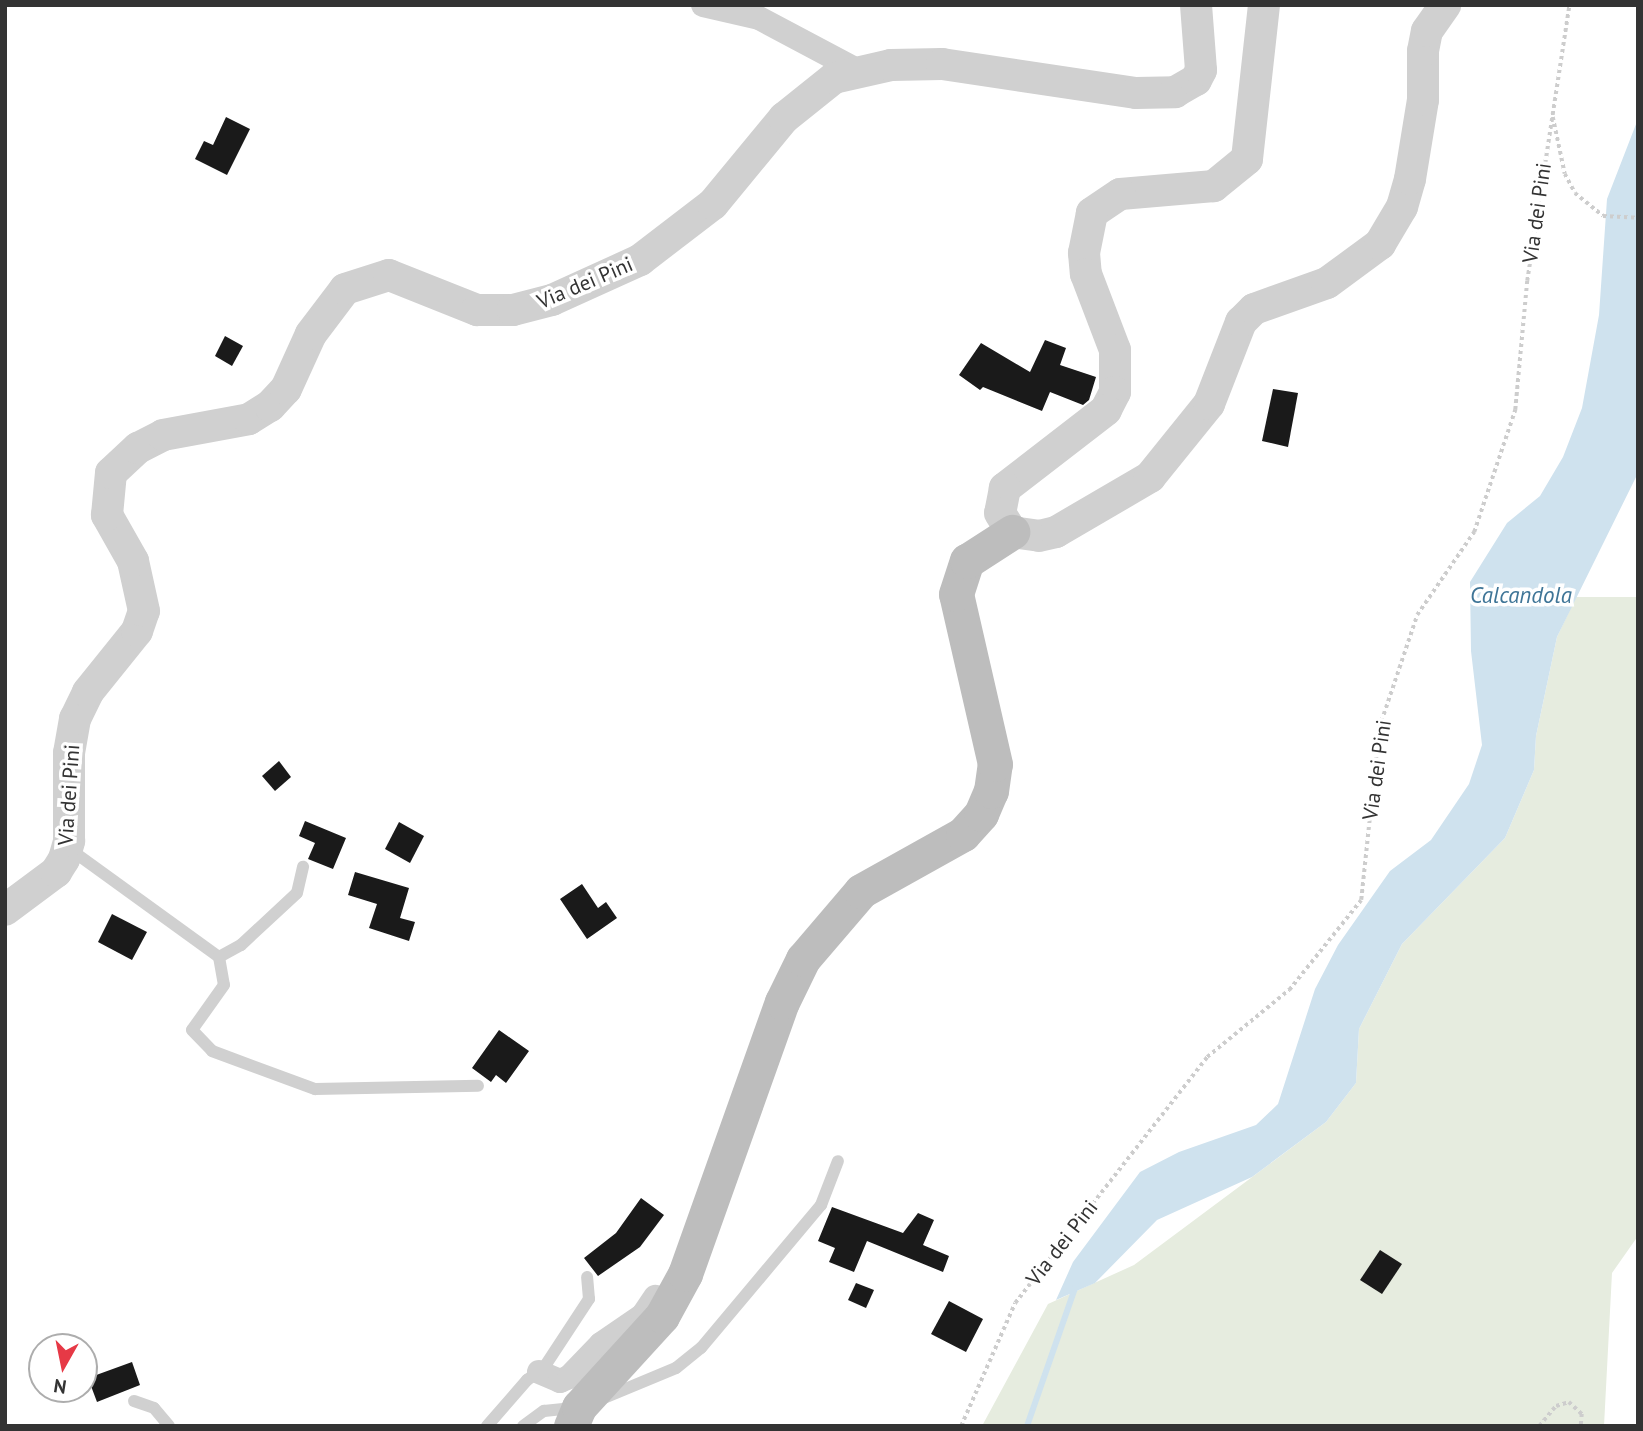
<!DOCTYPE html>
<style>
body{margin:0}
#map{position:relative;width:1643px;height:1431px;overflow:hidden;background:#fff;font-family:"PT Sans",sans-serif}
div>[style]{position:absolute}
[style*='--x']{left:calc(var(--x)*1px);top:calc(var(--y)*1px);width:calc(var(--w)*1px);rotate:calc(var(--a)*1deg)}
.green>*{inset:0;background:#e6ecdf}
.water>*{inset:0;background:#cfe2ee}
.stream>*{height:6px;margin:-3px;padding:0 3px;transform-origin:3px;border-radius:3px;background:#cfe2ee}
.building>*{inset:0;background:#1a1a1a}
.path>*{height:3.5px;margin-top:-1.75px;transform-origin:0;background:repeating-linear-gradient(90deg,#cdcdcd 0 3.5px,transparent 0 7px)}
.service>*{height:12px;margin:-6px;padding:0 6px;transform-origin:6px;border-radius:6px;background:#d0d0d0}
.minor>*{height:24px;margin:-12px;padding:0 12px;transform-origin:12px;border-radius:12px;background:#d0d0d0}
.tertiary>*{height:32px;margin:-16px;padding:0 16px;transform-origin:16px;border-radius:16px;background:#d0d0d0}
.secondary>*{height:35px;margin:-17.5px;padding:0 17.5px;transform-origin:17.5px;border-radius:17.5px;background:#bdbdbd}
span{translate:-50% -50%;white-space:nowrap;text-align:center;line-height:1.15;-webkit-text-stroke:7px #fff;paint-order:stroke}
.street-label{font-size:21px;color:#333}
.water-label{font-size:23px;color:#3f7597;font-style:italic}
.frame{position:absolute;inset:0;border:7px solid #333;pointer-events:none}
.north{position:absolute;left:28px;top:1333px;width:70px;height:70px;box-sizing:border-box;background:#fff;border:2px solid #adadad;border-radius:50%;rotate:189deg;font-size:19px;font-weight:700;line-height:28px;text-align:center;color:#333}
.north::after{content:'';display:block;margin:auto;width:24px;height:32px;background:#e63946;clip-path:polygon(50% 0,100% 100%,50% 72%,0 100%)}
</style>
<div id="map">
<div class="green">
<i style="clip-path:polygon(1576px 597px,1638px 597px,1638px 1236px,1612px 1273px,1604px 1426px,982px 1426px,1048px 1304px,1134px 1265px,1326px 1122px,1356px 1083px,1359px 1029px,1402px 944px,1505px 838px,1534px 770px,1536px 736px,1557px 637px)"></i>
</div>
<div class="water">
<i style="clip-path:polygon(1638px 119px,1638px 473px,1557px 637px,1536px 736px,1534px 770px,1505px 838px,1402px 944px,1359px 1029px,1356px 1083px,1326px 1122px,1252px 1177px,1157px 1220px,1095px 1283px,1056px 1300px,1073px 1262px,1140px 1172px,1179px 1152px,1256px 1125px,1278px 1104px,1315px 989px,1338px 945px,1390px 871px,1431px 840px,1469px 784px,1482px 745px,1471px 651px,1470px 582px,1507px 523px,1540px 496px,1563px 457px,1582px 408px,1599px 315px,1607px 199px)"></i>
</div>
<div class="stream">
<i style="--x:1027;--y:1426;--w:149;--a:-70.8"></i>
</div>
<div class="building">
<i style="clip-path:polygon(226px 117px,250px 129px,227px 175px,195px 159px,204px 141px,213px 145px)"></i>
<i style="clip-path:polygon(225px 336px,243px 346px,232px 366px,215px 356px)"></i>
<i style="clip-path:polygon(1045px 340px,1066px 348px,1060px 365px,1096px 377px,1089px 400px,1083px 405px,1050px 392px,1042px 411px,983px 387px,980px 390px,959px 375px,981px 343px,1030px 372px)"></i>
<i style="clip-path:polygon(1273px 389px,1298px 393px,1288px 447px,1262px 441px)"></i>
<i style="clip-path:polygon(279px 761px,291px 777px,275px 791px,262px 776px)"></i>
<i style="clip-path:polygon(305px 821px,346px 838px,333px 869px,308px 859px,315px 843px,299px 836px)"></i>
<i style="clip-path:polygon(399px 822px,424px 836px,410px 863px,385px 849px)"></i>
<i style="clip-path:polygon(355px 872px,409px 888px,400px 918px,415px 922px,409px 941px,369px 928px,377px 904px,348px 895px)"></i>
<i style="clip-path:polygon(582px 884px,598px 908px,606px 902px,617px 918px,587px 939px,560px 899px)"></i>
<i style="clip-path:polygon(112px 914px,147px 932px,132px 960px,98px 942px)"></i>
<i style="clip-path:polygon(499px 1030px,529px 1051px,506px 1083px,496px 1075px,491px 1082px,472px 1068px)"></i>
<i style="clip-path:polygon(641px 1198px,664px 1215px,640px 1247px,598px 1276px,584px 1258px,616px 1233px)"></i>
<i style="clip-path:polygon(832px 1207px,903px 1233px,918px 1213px,934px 1220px,923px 1245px,949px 1256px,943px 1272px,867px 1241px,854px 1272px,829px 1262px,835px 1248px,818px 1241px)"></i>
<i style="clip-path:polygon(1380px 1250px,1402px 1264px,1382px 1294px,1360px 1280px)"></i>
<i style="clip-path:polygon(856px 1283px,874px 1290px,866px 1308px,848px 1300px)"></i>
<i style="clip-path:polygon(949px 1301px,983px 1319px,966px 1352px,931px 1334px)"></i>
<i style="clip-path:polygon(132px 1362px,140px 1385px,97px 1402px,88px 1378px)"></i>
</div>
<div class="path">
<i style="--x:1553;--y:117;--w:58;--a:78.1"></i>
<i style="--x:1565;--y:174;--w:21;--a:62"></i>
<i style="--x:1575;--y:193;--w:36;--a:39"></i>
<i style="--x:1603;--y:216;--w:35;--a:3"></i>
<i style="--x:961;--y:1426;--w:134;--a:-66.3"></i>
<i style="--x:1015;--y:1303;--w:312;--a:-52"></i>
<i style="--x:1207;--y:1057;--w:106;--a:-39.3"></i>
<i style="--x:1289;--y:990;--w:115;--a:-51.3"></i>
<i style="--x:1361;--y:900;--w:173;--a:-84"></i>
<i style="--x:1379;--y:728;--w:119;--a:-71.4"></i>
<i style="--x:1417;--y:615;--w:101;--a:-55.5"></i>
<i style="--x:1474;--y:532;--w:129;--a:-71.4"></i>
<i style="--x:1515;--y:410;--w:130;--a:-84.7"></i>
<i style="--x:1527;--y:281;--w:279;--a:-81.3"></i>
<i style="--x:1539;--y:1426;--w:26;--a:-50"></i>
<i style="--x:1556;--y:1406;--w:14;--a:-17"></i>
<i style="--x:1569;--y:1402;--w:18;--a:43"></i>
<i style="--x:1582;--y:1414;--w:12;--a:95"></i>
</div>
<div class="service">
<i style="--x:67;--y:847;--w:188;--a:35.9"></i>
<i style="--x:219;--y:957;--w:28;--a:80"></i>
<i style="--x:224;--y:985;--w:55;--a:125.4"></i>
<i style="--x:192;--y:1030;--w:29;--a:46"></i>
<i style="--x:212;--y:1051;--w:110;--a:20.3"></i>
<i style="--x:315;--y:1089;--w:163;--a:-1.1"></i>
<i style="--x:219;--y:957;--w:25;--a:-29"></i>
<i style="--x:241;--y:945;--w:76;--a:-42.9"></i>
<i style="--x:297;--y:893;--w:27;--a:-77"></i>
<i style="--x:599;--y:1400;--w:83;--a:-22.6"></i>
<i style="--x:676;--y:1368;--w:32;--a:-39"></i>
<i style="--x:701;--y:1348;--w:187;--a:-50"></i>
<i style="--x:821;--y:1205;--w:47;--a:-68.9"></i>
<i style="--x:134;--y:1401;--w:21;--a:19"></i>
<i style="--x:154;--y:1408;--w:23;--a:50"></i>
<i style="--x:487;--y:1426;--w:61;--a:-49"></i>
<i style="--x:527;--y:1380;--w:19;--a:-35"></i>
<i style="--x:543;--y:1369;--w:84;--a:-56.7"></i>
<i style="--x:589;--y:1299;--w:22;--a:-95"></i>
<i style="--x:523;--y:1426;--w:26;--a:-36"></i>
<i style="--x:544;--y:1411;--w:31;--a:-6"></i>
</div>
<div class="minor">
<i style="--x:703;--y:5;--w:57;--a:13.1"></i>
<i style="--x:759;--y:18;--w:111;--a:28"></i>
<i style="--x:539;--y:1372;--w:23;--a:23"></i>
<i style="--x:560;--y:1381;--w:10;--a:-24"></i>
<i style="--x:569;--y:1377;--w:46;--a:-45.9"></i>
<i style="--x:601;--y:1344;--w:51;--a:-34.6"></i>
<i style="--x:643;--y:1315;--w:22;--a:-56"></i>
</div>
<div class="tertiary">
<i style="--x:1264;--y:5;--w:155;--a:96.3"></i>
<i style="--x:1247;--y:159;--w:43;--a:140.7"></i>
<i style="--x:1214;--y:186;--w:94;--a:175.1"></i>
<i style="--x:1120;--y:194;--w:34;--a:146"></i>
<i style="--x:1092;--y:213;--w:41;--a:101.3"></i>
<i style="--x:1084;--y:253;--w:21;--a:85"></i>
<i style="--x:1086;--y:274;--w:81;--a:69.1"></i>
<i style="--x:1115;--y:350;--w:42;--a:90"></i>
<i style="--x:1115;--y:392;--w:20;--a:117"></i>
<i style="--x:1106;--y:410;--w:128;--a:142.3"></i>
<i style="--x:1005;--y:488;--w:25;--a:101"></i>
<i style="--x:1000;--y:513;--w:22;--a:58"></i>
<i style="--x:1012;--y:532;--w:27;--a:8"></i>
<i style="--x:1039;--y:536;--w:17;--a:-13"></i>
<i style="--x:1056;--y:532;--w:109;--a:-30.3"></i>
<i style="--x:1150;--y:477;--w:94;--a:-51.1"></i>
<i style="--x:1209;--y:404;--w:88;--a:-68.7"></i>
<i style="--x:1241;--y:322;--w:18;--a:-45"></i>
<i style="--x:1254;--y:309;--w:77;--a:-19.6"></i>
<i style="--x:1327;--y:283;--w:66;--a:-36.3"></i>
<i style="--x:1380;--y:244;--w:43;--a:-59.3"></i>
<i style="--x:1402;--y:207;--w:29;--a:-74"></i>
<i style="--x:1410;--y:179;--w:80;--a:-80.7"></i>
<i style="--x:1423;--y:100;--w:49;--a:-90"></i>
<i style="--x:1423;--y:51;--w:20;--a:-79"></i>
<i style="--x:1427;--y:31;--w:32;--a:-55"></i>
<i style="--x:5;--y:910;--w:64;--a:-36.7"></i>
<i style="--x:56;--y:872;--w:15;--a:-58"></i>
<i style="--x:64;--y:859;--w:19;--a:-74"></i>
<i style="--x:69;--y:841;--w:88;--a:-90"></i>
<i style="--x:69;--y:753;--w:35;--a:-80"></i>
<i style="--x:75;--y:719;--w:30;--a:-64"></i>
<i style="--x:88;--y:692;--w:78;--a:-51.2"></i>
<i style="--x:137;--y:631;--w:21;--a:-71"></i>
<i style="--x:144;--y:611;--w:51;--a:-102.4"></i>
<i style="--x:133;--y:561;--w:53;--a:-119.5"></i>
<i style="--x:107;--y:515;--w:42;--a:-84.6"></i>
<i style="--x:111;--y:473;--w:37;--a:-43"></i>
<i style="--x:138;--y:448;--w:28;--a:-27"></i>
<i style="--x:163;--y:435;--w:87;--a:-10.5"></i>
<i style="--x:249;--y:419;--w:25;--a:-32"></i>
<i style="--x:270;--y:406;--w:23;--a:-47"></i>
<i style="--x:286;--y:389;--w:60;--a:-65.6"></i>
<i style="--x:311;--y:334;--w:56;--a:-52.9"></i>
<i style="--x:345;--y:289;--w:46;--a:-17.7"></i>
<i style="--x:389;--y:275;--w:95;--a:21.7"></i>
<i style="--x:477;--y:310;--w:36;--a:0"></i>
<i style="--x:513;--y:310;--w:40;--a:-14.4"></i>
<i style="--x:552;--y:300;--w:97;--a:-24.4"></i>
<i style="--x:640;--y:260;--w:92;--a:-37.5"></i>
<i style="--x:713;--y:204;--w:112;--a:-50.5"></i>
<i style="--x:784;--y:118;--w:64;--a:-38.7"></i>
<i style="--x:834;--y:78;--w:58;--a:-12.8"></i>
<i style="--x:891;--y:65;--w:51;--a:-1.1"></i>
<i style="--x:942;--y:64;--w:196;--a:8.5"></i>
<i style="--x:1136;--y:93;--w:39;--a:-1"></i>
<i style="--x:1175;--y:92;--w:24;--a:-30"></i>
<i style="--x:1196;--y:80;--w:11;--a:-63"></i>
<i style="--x:1201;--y:70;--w:65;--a:-94.4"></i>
</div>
<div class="secondary">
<i style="--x:571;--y:1426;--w:21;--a:-67"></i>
<i style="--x:579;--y:1407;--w:123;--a:-47.6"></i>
<i style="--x:662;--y:1316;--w:48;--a:-61.3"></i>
<i style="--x:685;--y:1274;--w:289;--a:-70.4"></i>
<i style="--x:782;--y:1002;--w:48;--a:-64"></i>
<i style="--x:803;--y:959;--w:89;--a:-49.5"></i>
<i style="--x:861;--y:891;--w:117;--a:-29.2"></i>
<i style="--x:963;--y:834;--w:27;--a:-48"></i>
<i style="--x:981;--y:814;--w:25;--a:-67"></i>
<i style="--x:991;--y:791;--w:27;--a:-82"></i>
<i style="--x:995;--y:764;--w:174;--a:-102.9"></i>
<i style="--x:956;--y:594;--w:35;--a:-72"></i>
<i style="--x:967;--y:561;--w:54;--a:-32.8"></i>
</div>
<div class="street-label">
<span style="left:1537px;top:213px;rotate:-82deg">Via dei Pini</span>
<span style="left:585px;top:283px;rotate:-23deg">Via dei Pini</span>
<span style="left:1377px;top:770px;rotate:-82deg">Via dei Pini</span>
<span style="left:69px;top:795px;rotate:-86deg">Via dei Pini</span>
<span style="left:1062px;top:1243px;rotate:-52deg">Via dei Pini</span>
</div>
<div class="water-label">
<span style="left:1521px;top:595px">Calcandola</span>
</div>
<div class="frame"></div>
<div class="north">N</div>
</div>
